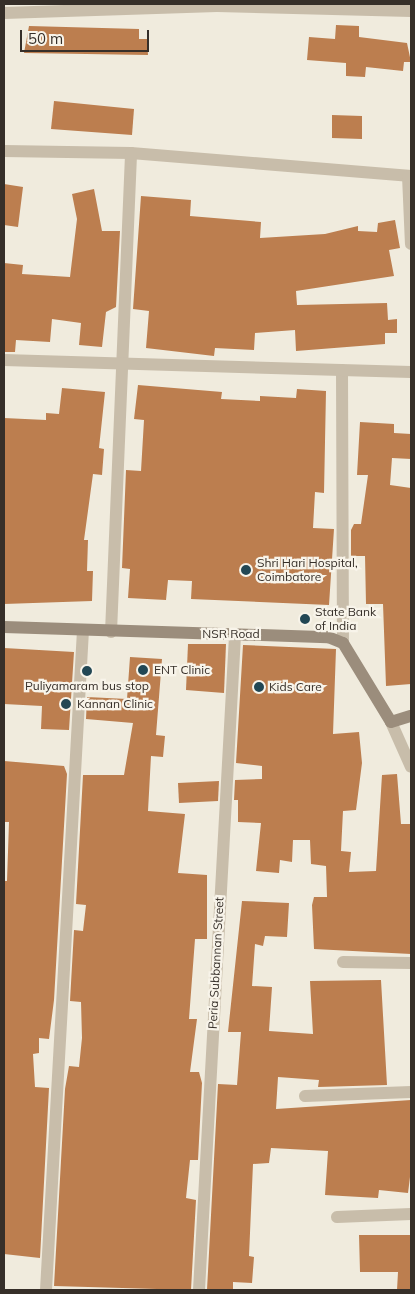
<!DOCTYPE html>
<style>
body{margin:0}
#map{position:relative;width:415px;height:1294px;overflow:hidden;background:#f0ebdd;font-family:Mulish,sans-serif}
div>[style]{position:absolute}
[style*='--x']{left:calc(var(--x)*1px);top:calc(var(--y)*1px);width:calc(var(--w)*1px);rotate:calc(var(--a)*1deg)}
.building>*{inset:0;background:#bc7e4f}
.minor>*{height:12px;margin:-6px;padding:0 6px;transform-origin:6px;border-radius:6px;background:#c8bdaa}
.tertiary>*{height:12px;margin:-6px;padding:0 6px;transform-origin:6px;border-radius:6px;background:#c8bdaa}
.secondary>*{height:12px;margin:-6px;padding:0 6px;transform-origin:6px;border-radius:6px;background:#9b8d7c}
.dots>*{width:14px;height:14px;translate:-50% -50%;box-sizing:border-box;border:2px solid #f8f4ea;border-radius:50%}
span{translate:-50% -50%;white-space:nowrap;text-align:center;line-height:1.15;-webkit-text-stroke:4.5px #f8f4ea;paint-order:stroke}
.poi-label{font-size:12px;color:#362f29}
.left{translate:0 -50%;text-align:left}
.street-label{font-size:12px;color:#362f29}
.frame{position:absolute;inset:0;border:5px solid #362f29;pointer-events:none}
.scale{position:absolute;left:20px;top:30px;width:129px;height:22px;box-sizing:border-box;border:2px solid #362f29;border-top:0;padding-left:6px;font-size:15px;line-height:18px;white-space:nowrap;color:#362f29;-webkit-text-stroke:4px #f8f4ea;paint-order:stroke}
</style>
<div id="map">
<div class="building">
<i style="clip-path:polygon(336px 25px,359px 26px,359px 37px,407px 43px,411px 62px,404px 62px,403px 71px,366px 67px,365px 77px,346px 76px,346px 63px,307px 60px,309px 37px,335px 39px)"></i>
<i style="clip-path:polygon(29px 26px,139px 29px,139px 39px,147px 39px,148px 55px,24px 53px)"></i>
<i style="clip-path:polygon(54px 101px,134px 109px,132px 135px,51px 129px)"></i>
<i style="clip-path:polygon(332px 115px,362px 116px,362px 139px,332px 138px)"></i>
<i style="clip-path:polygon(4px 184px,23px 187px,18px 227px,4px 225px)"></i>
<i style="clip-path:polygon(94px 189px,102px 231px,120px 231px,116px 307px,106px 312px,102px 347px,79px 345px,81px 323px,52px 319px,50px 342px,16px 340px,15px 352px,4px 352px,4px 263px,23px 265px,22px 274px,70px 277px,77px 219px,72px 194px)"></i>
<i style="clip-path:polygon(141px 196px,191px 200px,190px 216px,261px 222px,260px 238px,325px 234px,358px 226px,358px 231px,377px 232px,378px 223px,395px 220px,400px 248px,389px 250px,394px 276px,296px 291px,297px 305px,387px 303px,388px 320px,397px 319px,397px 333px,385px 333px,385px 344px,296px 351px,295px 330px,255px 333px,254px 350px,215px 348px,214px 356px,146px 348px,149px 311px,133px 309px)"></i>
<i style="clip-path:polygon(138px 385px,222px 392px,221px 399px,260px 401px,260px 396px,296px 398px,297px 389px,326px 391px,324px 493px,315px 492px,313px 528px,334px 529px,329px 605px,191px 599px,192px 581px,168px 580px,166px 600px,128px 598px,130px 569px,122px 568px,126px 470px,141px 471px,144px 420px,134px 419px)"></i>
<i style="clip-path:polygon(62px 388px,105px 392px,99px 448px,104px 449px,102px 475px,93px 474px,84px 540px,88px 540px,87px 571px,93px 571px,92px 601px,4px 604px,4px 418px,46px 420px,46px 413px,59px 414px)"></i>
<i style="clip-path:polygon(360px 422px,394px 424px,394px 433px,411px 434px,411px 459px,392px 458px,390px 485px,411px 488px,411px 684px,386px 686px,383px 604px,366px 604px,365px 556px,351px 556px,351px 530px,354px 524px,361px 524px,368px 475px,357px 475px)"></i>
<i style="clip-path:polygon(188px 644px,226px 644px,224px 693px,186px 690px)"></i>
<i style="clip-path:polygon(243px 645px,336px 649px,333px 734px,359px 732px,362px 763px,356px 810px,343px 811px,341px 851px,351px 852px,349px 872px,376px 871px,382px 775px,397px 774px,401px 824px,411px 824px,411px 954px,314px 949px,312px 905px,314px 897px,327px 897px,326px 866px,311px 864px,310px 840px,293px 840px,292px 862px,280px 860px,279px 873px,256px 871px,261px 823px,238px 822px,238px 800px,234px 800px,235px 780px,262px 779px,262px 766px,236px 763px)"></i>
<i style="clip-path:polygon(4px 648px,74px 652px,69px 730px,41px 729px,42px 706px,4px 704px)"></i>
<i style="clip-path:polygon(130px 657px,162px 659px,156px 735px,165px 736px,163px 757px,151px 756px,148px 811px,185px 814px,178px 873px,207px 875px,207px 939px,195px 939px,189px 1019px,197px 1019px,190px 1072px,199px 1072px,202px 1083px,198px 1160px,190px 1160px,186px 1198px,196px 1200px,191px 1290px,54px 1286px,65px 1089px,69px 1066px,79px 1067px,82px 1038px,81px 1002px,70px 1001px,74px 930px,83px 931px,86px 905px,76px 904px,83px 775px,124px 775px,133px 723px,86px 719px,87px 697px,127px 699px)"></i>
<i style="clip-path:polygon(4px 761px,64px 766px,67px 774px,54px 1000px,49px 1039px,39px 1038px,39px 1053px,33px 1054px,35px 1087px,49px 1088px,40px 1258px,4px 1254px,4px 881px,7px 881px,9px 822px,4px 822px)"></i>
<i style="clip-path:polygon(219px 781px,218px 801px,179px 803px,178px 783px)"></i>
<i style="clip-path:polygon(242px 901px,289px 903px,287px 937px,265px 936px,263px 946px,255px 944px,252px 986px,272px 987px,269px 1031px,313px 1034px,310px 981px,381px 980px,387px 1085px,318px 1087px,319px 1080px,278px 1077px,276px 1109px,411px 1100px,411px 1169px,408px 1193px,379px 1190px,378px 1198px,325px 1195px,328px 1151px,271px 1148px,269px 1163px,253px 1164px,249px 1256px,254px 1257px,252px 1283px,233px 1282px,233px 1290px,207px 1290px,218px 1084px,237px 1085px,241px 1032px,228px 1032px)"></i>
<i style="clip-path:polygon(359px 1235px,411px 1235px,411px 1290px,397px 1290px,398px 1272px,360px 1272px)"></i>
</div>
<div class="minor">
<i style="--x:4;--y:13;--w:213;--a:-1.9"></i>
<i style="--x:217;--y:6;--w:194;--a:1.5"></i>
<i style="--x:4;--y:151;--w:127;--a:0.9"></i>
<i style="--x:131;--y:153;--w:281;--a:4.7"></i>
<i style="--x:408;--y:176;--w:68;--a:87.5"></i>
<i style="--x:342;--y:370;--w:273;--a:89.8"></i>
<i style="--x:111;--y:632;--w:479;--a:-87.6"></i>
<i style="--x:343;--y:962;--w:68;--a:0.8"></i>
<i style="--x:305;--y:1096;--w:106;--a:-2.2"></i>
<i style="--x:337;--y:1217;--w:74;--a:-2.3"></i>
<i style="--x:46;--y:1290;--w:661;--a:-86.79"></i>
<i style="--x:199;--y:1290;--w:656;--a:-86.85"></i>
</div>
<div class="tertiary">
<i style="--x:4;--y:360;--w:407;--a:1.7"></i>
<i style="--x:391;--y:722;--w:49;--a:66"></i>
</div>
<div class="secondary">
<i style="--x:4;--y:627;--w:324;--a:1.8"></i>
<i style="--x:328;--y:637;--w:16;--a:22"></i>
<i style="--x:343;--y:643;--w:92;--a:58.7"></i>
<i style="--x:391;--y:722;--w:21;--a:-17"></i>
</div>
<div class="dots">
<i style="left:246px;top:570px;background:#224754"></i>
<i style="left:305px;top:619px;background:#224754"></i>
<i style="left:143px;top:670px;background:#224754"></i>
<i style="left:87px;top:671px;background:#224754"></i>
<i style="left:259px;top:687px;background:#224754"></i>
<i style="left:66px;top:704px;background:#224754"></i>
</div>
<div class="poi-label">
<span class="left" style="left:257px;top:570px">Shri Hari Hospital,<br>Coimbatore</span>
<span class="left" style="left:315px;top:619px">State Bank<br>of India</span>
<span class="left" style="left:154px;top:670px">ENT Clinic</span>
<span style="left:87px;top:686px">Puliyamaram bus stop</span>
<span class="left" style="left:269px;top:687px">Kids Care</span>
<span class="left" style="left:77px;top:704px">Kannan Clinic</span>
</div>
<div class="street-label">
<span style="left:231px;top:634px">NSR Road</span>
<span style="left:216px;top:963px;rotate:-87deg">Peria Subbannan Street</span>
</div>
<div class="frame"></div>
<div class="scale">50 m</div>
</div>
